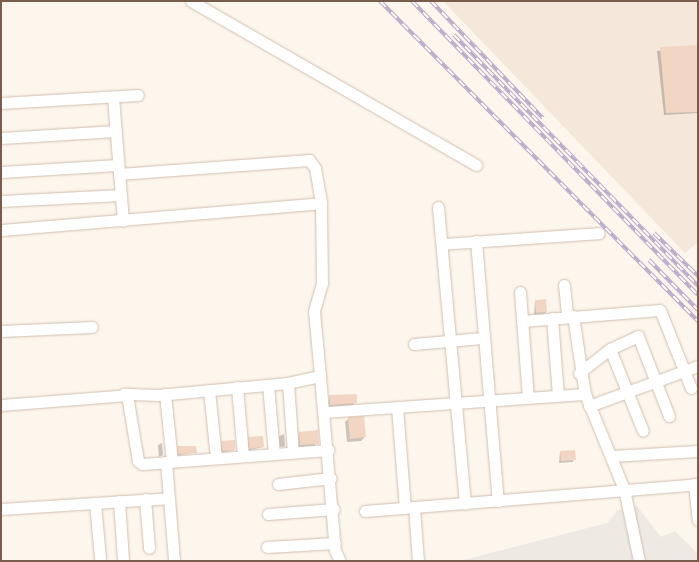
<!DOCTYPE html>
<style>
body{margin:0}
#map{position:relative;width:699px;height:562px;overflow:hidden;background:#fdf6ec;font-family:Lato,sans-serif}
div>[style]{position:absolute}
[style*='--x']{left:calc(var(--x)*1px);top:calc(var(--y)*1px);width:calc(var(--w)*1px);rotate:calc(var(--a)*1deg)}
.residential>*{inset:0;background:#f5e8da}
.industrial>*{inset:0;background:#efe9e4}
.shadow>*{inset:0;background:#0003}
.building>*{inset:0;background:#f3d5c3}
.roads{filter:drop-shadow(0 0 1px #d1beb0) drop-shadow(0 0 1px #d1beb0)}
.minor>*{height:11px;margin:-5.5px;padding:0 5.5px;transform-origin:5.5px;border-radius:5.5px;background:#fff}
.rail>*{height:4px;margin-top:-2px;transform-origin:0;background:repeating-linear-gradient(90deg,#fffaf3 0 8px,#b9a8c9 0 16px);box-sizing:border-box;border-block:1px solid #b9a8c9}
span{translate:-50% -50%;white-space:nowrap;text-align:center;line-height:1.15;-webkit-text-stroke:3.5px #fffaf3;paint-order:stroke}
.frame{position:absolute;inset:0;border:2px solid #7a5c4d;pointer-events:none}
</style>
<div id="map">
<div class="residential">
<i style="clip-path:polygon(443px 1px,698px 1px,698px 242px,685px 253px)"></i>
</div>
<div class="industrial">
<i style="clip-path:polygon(637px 506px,661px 537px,675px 531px,698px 554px,698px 561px,459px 561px,607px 523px,618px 510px)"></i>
</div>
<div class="shadow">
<i style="clip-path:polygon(698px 46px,698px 113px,664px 115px,657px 51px)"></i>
<i style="clip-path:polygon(535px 301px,546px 312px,544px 314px,534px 315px)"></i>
<i style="clip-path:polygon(330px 396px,356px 402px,352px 406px,326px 408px)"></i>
<i style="clip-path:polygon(349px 418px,365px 437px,361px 441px,347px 442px,345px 422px)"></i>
<i style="clip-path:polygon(317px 431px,315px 446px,298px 447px,299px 433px)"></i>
<i style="clip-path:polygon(284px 434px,285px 446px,283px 447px,279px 446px,278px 437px)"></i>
<i style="clip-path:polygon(249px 438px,263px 447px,247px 451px)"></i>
<i style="clip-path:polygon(222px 442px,234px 450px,220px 453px)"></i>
<i style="clip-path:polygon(162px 443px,163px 455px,159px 457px,158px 445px)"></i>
<i style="clip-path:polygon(178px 447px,196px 452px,176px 456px)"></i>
<i style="clip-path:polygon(575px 451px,573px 462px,559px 463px,560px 452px)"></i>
</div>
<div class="building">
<i style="clip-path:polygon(698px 45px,698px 112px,666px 113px,660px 47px)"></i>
<i style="clip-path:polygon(546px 299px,547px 312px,536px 313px,535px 300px)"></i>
<i style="clip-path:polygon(357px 394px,357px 403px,330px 405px,329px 395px)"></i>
<i style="clip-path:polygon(364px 416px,366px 437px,350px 439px,348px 417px)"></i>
<i style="clip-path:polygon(318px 430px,319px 444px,300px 445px,299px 432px)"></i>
<i style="clip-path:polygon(263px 436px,264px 447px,249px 449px,248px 437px)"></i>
<i style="clip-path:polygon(235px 440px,235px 450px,222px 451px,221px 441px)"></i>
<i style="clip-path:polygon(177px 446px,196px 446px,197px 453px,178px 454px)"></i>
<i style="clip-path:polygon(575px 450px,576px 460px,561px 461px,560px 451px)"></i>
</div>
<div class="roads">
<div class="minor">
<i style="--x:191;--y:1;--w:329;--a:29.9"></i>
<i style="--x:113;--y:97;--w:124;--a:85.4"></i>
<i style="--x:1;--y:103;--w:137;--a:-3.3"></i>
<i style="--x:1;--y:138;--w:115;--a:-3.5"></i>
<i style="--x:1;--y:172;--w:117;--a:-3.4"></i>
<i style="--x:119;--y:174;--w:191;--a:-4.2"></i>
<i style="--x:309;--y:160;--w:10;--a:53"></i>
<i style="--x:315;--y:168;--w:36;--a:80"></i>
<i style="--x:321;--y:203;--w:80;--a:89.3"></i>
<i style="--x:322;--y:283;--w:29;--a:106"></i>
<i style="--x:314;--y:311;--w:65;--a:84.7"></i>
<i style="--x:320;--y:376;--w:33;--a:168"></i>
<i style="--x:288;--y:383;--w:131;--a:174.7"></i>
<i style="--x:158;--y:395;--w:34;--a:-178"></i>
<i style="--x:1;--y:201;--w:120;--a:-2.9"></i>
<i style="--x:438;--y:207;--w:298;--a:84.8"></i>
<i style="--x:1;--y:230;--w:321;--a:-4.8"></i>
<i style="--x:476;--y:241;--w:261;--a:85.2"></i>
<i style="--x:442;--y:244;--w:157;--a:-4"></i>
<i style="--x:564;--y:285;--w:31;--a:84"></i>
<i style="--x:520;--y:292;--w:106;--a:85.7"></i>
<i style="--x:573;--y:316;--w:79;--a:81.3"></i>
<i style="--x:585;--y:394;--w:103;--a:67.7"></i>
<i style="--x:624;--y:489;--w:74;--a:78.2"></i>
<i style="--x:552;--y:318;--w:78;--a:85.6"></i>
<i style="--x:522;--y:321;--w:138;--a:-4.6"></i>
<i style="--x:660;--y:310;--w:84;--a:68.3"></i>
<i style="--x:1;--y:331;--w:91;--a:-2.5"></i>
<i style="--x:414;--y:344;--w:68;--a:-5"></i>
<i style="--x:610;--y:349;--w:88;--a:68.1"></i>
<i style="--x:579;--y:373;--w:39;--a:-38"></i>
<i style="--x:610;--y:349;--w:31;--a:-25"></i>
<i style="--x:638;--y:336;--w:86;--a:68.8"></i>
<i style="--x:320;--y:376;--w:175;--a:85.1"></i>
<i style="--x:335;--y:550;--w:12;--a:66"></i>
<i style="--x:288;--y:383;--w:69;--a:85.9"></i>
<i style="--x:268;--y:385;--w:69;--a:85"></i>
<i style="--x:237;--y:387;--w:69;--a:85"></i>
<i style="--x:209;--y:390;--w:68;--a:84.1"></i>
<i style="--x:165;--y:394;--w:68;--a:84.1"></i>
<i style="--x:1;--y:405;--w:126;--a:-4.5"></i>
<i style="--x:127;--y:395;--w:67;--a:80.5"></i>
<i style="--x:138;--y:461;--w:5;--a:37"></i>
<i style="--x:142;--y:464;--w:187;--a:-4.3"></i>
<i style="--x:589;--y:406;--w:116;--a:-20.2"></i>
<i style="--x:397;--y:407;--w:101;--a:85.5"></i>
<i style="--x:326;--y:412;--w:260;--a:-4"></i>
<i style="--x:611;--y:456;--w:87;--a:-3.3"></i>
<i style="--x:166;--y:462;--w:98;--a:85.3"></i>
<i style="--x:278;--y:484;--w:53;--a:-6.5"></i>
<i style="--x:694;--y:484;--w:36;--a:84"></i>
<i style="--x:145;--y:499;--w:49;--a:85.3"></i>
<i style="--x:119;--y:501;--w:59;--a:86.1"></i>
<i style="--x:95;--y:503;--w:55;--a:84.8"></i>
<i style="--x:414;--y:507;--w:54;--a:85.8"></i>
<i style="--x:1;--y:509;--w:168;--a:-3.7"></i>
<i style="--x:365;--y:511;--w:334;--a:-4.6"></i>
<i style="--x:268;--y:514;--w:66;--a:-4.3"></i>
<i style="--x:267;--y:547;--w:68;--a:-3.4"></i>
</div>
</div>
<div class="rail">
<i style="--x:380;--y:1;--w:451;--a:45.2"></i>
<i style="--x:412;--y:1;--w:410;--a:45.8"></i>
<i style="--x:431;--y:1;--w:162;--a:46.3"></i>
<i style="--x:454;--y:35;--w:350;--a:45.8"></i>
<i style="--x:654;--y:233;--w:62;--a:44.3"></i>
<i style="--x:649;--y:260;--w:70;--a:45.6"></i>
</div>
<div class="frame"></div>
</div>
